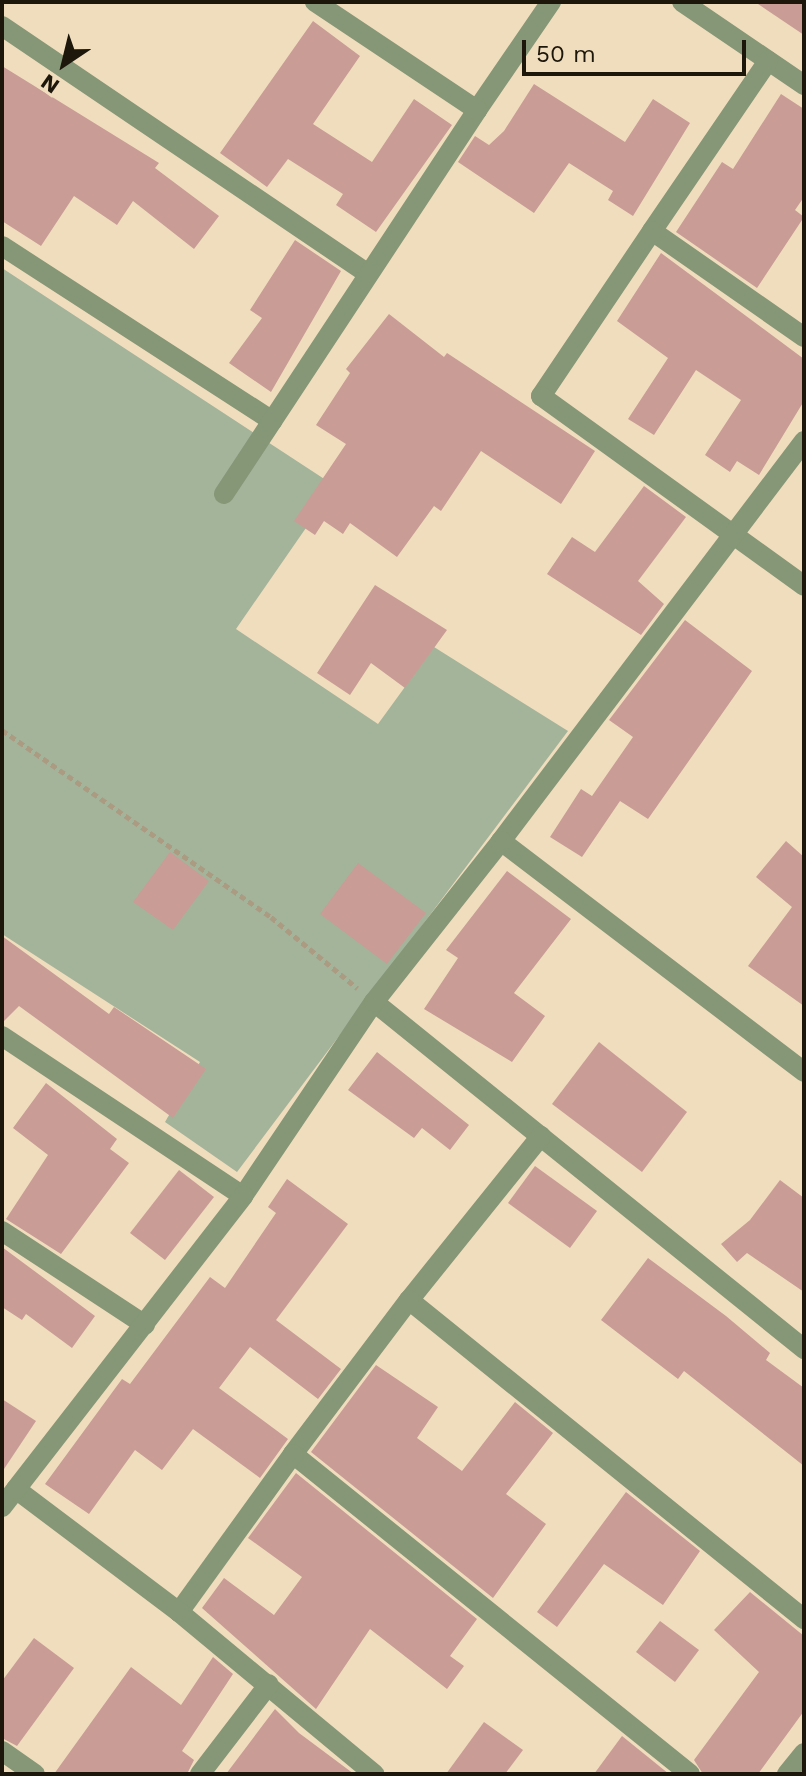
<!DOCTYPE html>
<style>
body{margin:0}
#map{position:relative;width:806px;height:1776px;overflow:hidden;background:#f0ddbd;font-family:"Work Sans",sans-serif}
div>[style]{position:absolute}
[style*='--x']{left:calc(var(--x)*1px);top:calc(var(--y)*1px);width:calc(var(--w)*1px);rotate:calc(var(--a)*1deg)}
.green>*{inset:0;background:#a4b49a}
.building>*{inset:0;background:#c99c96}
.path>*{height:5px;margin-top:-2.5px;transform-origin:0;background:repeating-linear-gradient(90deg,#aa9b82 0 6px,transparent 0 10px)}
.minor>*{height:20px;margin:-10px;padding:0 10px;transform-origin:10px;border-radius:10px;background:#859776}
span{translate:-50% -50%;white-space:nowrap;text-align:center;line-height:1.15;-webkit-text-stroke:7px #f0ddbd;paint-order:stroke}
.frame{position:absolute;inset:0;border:4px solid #1d170b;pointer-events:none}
.north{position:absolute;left:24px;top:24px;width:80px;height:80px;-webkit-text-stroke:6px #f0ddbd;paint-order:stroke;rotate:215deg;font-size:22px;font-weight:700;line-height:32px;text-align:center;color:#1d170b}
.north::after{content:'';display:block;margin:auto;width:28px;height:36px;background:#1d170b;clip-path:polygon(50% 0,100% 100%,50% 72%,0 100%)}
.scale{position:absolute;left:522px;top:40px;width:224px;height:36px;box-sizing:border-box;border:4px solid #1d170b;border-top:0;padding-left:10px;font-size:24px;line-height:28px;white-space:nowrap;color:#1d170b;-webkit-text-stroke:6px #f0ddbd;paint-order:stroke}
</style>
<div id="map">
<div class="green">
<i style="clip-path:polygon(2px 268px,335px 486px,236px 629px,378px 724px,434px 647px,568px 731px,237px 1172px,165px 1122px,200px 1062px,2px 934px)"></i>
</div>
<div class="building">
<i style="clip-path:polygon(755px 2px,804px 2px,804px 35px)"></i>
<i style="clip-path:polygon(313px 21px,360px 56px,313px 124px,372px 162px,414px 99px,452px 125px,376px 232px,336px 205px,343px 194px,288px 159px,267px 187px,220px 153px)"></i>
<i style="clip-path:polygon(2px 66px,159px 163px,155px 168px,219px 216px,194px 249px,133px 201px,117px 225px,74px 196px,41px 246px,2px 221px)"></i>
<i style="clip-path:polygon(534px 84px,625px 142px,653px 99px,690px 123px,633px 216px,608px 200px,613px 191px,569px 163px,534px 213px,458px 162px,475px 136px,489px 145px,504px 131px)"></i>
<i style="clip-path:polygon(781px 94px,804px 109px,804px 197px,795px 210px,804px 217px,757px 288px,676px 232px,722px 162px,733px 169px)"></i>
<i style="clip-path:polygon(295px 240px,341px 271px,271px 392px,229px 363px,262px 318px,250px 310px)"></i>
<i style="clip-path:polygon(661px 253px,804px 359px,804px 401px,759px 475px,737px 461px,730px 472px,705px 455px,741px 400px,696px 370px,654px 435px,628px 419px,668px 358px,617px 321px)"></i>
<i style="clip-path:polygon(389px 314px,444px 357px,447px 353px,595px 451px,561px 504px,481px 451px,441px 511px,434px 506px,397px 557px,350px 523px,343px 534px,324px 521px,315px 535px,294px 521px,346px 444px,316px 425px,350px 373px,346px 369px)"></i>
<i style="clip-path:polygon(644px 486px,686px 517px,638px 581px,664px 604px,641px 635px,547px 574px,572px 537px,595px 552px)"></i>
<i style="clip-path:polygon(375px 585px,447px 630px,405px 688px,371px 663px,350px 695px,317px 673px)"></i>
<i style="clip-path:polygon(685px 620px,752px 671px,648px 819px,620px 801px,582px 857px,550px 837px,581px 789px,592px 796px,633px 737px,609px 720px)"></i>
<i style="clip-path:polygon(786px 841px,804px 857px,804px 1006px,748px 966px,792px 907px,756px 877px)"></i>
<i style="clip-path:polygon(170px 852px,209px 881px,173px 930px,133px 902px)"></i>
<i style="clip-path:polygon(358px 863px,426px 913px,387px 964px,320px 914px)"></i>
<i style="clip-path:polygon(507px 871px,571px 919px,514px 993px,545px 1016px,512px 1062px,424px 1009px,458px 958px,446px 950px)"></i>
<i style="clip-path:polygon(2px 936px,109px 1014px,114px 1007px,206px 1069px,173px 1118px,19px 1006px,2px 1023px)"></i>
<i style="clip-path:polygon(599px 1042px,687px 1112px,642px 1172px,552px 1104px)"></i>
<i style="clip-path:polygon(377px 1052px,469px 1125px,450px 1150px,422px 1128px,414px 1138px,348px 1090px)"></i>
<i style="clip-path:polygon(46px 1083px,117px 1139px,110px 1149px,129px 1163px,61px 1254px,6px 1219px,48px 1155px,13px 1128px)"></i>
<i style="clip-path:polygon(535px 1166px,597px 1211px,570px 1248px,508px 1203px)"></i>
<i style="clip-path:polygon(179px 1170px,214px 1197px,165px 1260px,130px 1233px)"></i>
<i style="clip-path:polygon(287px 1179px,348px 1224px,276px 1320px,341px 1369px,318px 1399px,250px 1347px,219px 1388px,288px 1439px,260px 1478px,193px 1429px,162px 1470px,135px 1450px,89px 1514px,45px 1484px,122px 1379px,130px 1384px,210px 1277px,225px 1288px,276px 1213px,268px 1207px)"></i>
<i style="clip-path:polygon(780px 1180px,804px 1198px,804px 1292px,747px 1253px,737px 1262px,721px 1244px,750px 1220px)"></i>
<i style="clip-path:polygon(2px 1247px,95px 1316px,72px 1348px,26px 1314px,22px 1320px,2px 1307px)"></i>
<i style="clip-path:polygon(648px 1258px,726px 1316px,770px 1353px,766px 1360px,804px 1388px,804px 1466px,684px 1371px,678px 1379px,601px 1320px)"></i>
<i style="clip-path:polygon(376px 1365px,438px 1407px,417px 1438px,462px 1471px,515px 1402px,553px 1433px,506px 1494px,546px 1524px,493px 1598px,311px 1452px)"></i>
<i style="clip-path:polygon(2px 1399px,36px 1421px,2px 1472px)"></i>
<i style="clip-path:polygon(296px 1473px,477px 1619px,450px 1656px,464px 1666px,447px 1689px,370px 1629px,316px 1709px,202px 1608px,224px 1578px,274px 1615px,302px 1577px,248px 1538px)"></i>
<i style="clip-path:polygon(626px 1492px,700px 1551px,663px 1605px,604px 1564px,557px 1627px,537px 1612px)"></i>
<i style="clip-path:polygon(750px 1592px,804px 1636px,804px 1711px,758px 1774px,703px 1774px,694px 1760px,759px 1672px,714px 1630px)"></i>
<i style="clip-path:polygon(660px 1621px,699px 1650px,675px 1682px,636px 1652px)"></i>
<i style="clip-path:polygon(34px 1638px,74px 1668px,17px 1746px,2px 1738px,2px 1681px)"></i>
<i style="clip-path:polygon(213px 1657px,233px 1674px,182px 1751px,194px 1760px,187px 1774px,54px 1774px,131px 1667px,181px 1705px)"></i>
<i style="clip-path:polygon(275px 1709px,299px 1733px,354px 1774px,226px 1774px)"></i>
<i style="clip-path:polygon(484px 1722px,523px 1750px,505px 1774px,446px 1774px)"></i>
<i style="clip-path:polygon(622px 1736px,669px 1774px,594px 1774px)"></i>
</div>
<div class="path">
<i style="--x:2;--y:730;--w:328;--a:34.8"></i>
<i style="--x:271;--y:917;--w:112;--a:39.5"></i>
</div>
<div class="minor">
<i style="--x:682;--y:2;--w:148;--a:34.2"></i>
<i style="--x:2;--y:26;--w:441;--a:34.1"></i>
<i style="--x:477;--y:110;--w:131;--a:-55.6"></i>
<i style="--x:652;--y:231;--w:206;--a:-55.7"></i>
<i style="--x:2;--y:246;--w:322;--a:32.9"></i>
<i style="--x:804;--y:337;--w:185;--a:-145.1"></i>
<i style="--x:652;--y:231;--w:199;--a:123.9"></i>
<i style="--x:541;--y:396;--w:324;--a:35.8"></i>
<i style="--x:804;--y:441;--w:502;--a:127.14"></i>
<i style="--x:501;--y:841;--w:381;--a:37.3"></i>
<i style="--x:224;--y:494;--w:460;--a:-56.6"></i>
<i style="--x:477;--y:110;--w:195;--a:-146.3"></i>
<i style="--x:374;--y:1002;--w:553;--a:38.9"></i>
<i style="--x:2;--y:1036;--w:289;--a:33.6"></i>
<i style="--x:243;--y:1196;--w:234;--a:-56"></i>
<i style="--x:374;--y:1002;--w:205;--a:-51.7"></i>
<i style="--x:541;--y:1136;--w:211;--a:128.8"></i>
<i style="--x:409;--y:1300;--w:508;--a:38.92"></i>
<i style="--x:2;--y:1231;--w:171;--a:33.3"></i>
<i style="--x:409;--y:1300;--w:193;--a:127"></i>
<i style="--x:293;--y:1454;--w:510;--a:38.87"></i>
<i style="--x:293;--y:1454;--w:195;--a:125.8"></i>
<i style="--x:179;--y:1612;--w:254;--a:39.7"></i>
<i style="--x:2;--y:1507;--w:23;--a:-52"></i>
<i style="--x:179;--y:1612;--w:204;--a:-143"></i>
<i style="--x:16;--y:1489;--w:371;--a:-52.2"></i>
<i style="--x:2;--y:1751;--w:40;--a:34.9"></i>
<i style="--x:200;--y:1774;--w:113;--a:-52.5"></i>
<i style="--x:787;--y:1774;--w:27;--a:-51"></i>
</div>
<div class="frame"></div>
<div class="north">N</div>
<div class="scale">50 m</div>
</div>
